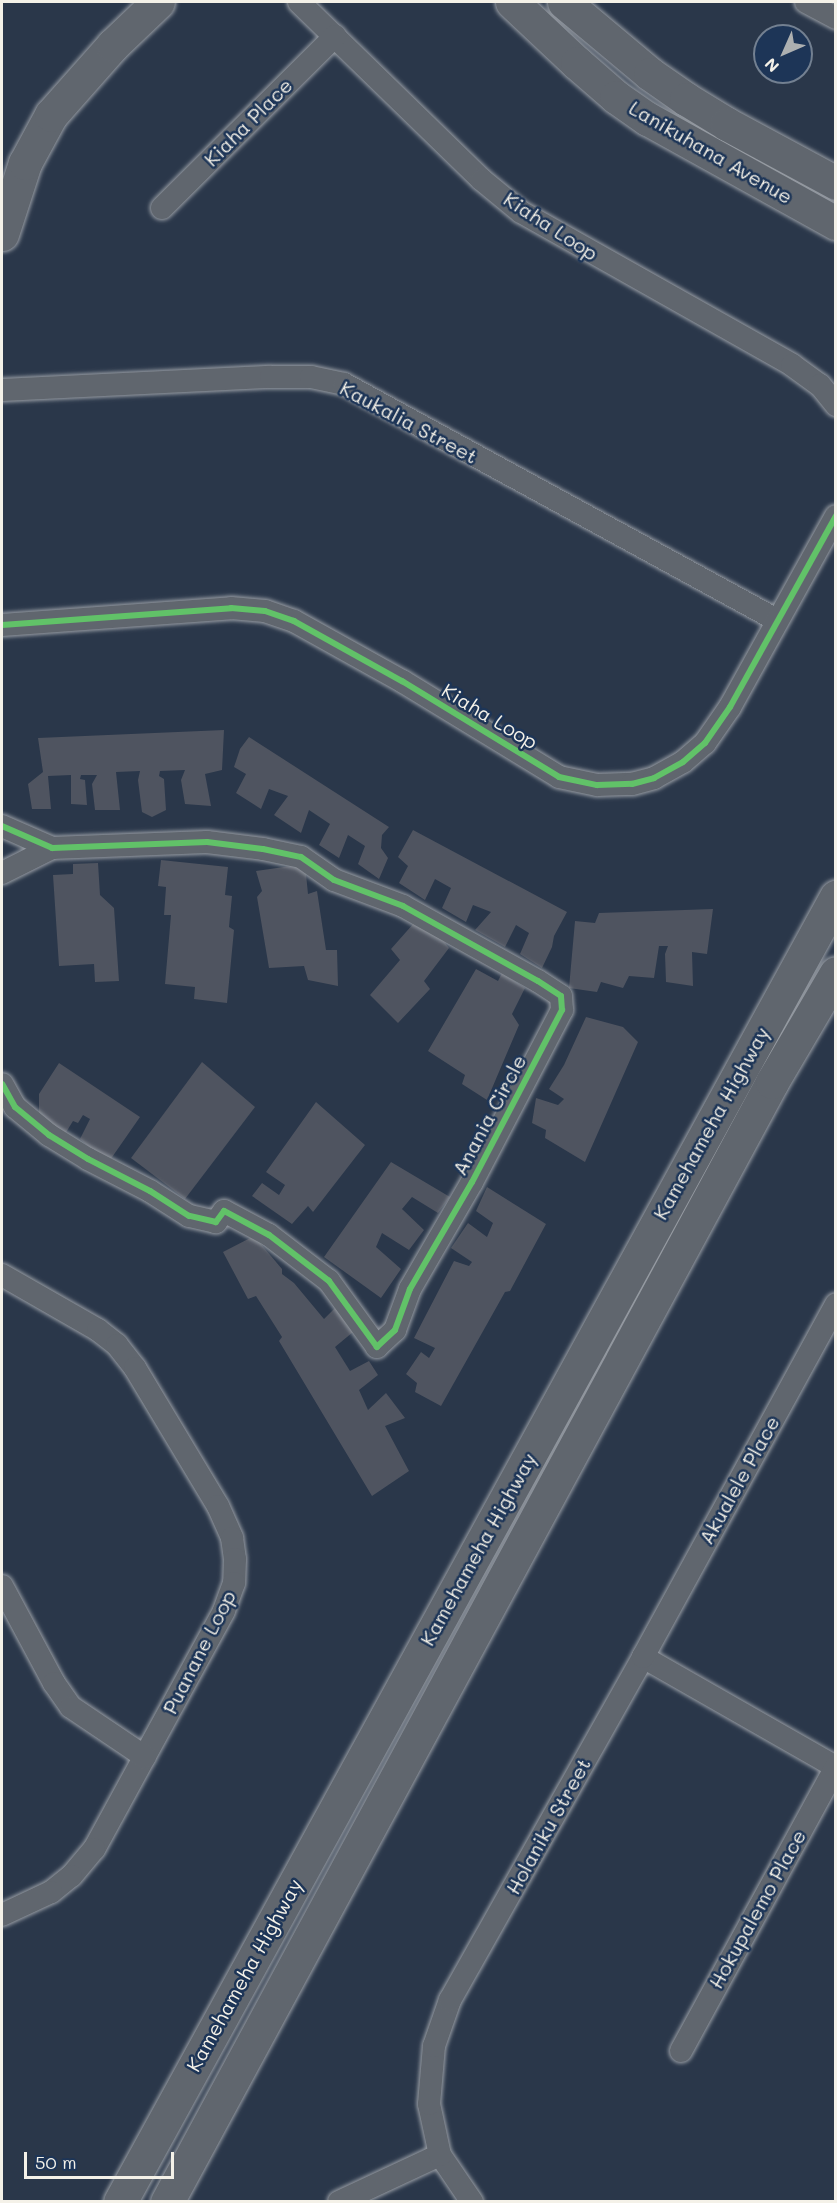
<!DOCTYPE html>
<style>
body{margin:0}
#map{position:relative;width:837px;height:2203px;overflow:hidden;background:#2a374a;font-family:Mali,sans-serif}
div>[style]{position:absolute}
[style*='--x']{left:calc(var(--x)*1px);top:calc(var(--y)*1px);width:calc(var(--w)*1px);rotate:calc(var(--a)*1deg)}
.building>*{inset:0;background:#4f5460}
.roads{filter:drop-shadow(0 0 2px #979ca3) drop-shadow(0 0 2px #979ca3)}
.street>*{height:22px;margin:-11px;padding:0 11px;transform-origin:11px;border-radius:11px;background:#60666e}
.secondary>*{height:33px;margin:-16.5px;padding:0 16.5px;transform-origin:16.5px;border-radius:16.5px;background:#60666e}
.primary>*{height:33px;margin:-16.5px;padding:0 16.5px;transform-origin:16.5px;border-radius:16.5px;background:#60666e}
.cycleway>*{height:6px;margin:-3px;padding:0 3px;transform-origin:3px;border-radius:3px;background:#61c268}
span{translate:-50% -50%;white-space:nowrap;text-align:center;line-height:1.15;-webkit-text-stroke:5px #1d3557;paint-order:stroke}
.street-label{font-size:20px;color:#f4f1e8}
.frame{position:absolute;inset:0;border:3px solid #f4f1e8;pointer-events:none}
.north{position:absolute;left:753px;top:24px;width:60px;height:60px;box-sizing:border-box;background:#1d3557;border:2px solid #738091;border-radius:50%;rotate:225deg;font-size:16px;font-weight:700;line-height:24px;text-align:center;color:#f4f1e8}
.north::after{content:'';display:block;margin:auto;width:21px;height:27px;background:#adb0b1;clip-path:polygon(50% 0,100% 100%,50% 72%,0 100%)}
.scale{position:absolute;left:24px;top:2152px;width:150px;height:27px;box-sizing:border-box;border:3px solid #f4f1e8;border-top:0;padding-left:8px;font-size:18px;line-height:21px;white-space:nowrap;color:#f4f1e8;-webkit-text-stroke:4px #1d3557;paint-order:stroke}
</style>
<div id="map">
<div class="building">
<i style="clip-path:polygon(224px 730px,222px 770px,205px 774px,211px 806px,185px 804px,181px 780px,185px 770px,160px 771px,159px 776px,164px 779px,166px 810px,152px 817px,142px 812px,138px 780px,140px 771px,116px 772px,120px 810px,95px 810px,92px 784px,97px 775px,81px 775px,80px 779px,85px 780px,87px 805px,71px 804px,71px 775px,48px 776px,51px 809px,32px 809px,28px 784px,43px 772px,38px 738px)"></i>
<i style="clip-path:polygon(249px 737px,389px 827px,382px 835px,381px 848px,388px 858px,379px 879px,358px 864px,365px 846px,348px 835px,339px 858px,319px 845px,330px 824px,309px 810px,301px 833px,274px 815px,288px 796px,269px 789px,261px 809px,236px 793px,246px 774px,234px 767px,240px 749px)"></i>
<i style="clip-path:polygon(413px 830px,567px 912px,554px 936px,552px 947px,542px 968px,520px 954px,529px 933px,516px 925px,505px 947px,475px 930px,491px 912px,473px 905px,466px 922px,442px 908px,451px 888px,435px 879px,425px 900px,399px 883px,408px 866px,398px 857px)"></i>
<i style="clip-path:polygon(161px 860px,228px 867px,225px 895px,232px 896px,229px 927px,234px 930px,227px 1003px,194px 999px,195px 987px,165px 984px,171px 915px,164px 915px,166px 887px,158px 886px)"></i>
<i style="clip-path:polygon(98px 863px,100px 895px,114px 908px,119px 981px,95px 982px,94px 964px,59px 966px,53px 875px,73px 874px,73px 864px)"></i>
<i style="clip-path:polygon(305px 864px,308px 894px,317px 891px,326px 950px,337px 950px,338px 986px,308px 980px,304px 966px,269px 968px,257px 897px,262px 891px,256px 871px)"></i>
<i style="clip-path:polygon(713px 909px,707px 954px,692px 952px,693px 986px,666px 982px,665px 954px,668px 946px,659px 946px,654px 978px,629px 976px,623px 988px,601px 982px,597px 992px,569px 988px,575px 921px,595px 923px,599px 913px)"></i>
<i style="clip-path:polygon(414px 923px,438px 934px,449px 948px,424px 981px,430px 989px,398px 1023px,370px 995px,400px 960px,391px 949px)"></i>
<i style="clip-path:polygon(476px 969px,498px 981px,502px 973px,525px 988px,512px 1014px,519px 1025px,487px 1100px,462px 1084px,465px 1075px,428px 1051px)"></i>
<i style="clip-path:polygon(586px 1017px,623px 1027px,638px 1042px,585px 1162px,545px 1138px,546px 1130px,532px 1123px,536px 1098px,558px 1105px,564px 1099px,549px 1089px,564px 1065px)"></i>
<i style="clip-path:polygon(202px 1062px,255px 1107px,185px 1199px,131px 1158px)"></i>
<i style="clip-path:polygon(59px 1063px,140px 1117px,108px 1163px,80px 1139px,90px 1119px,83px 1115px,78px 1123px,73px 1121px,65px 1134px,39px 1117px,39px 1094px)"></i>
<i style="clip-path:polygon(316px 1102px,365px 1145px,313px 1212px,308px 1206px,292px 1224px,252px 1196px,262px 1183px,279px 1195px,285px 1185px,266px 1172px)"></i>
<i style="clip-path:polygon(391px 1162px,450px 1197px,438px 1213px,412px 1197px,402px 1209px,424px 1230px,409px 1250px,382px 1233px,376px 1247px,401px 1269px,381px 1298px,324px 1257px)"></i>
<i style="clip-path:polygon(487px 1187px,546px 1224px,510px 1291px,505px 1292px,441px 1406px,415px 1392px,417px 1383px,406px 1374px,421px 1352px,429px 1358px,435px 1348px,414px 1338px,454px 1261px,469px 1266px,472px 1262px,451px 1248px,468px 1223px,487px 1237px,493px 1223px,476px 1211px)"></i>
<i style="clip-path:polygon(254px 1236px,282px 1269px,282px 1274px,294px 1283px,324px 1319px,337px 1306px,353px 1332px,335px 1347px,350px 1371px,369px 1361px,378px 1375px,359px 1390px,368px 1410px,386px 1393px,405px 1418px,385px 1426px,409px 1471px,372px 1496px,279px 1341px,282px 1337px,256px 1296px,248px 1299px,223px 1252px)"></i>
</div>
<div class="roads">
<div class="street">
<i style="--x:299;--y:2;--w:255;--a:44.2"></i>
<i style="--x:482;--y:180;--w:50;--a:39.4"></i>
<i style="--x:521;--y:212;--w:311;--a:29.4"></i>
<i style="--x:792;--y:365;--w:34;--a:36"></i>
<i style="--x:820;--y:385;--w:26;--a:51"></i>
<i style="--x:806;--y:2;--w:34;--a:28"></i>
<i style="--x:162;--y:208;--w:244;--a:-44.8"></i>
<i style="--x:2;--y:390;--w:269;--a:-2.8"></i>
<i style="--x:271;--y:377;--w:40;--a:0"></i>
<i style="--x:311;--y:377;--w:34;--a:12"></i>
<i style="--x:344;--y:384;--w:492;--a:28.6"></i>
<i style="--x:2;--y:625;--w:230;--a:-4.2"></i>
<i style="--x:231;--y:608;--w:34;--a:5"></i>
<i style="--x:265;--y:611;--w:31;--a:19"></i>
<i style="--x:294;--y:621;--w:124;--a:29.1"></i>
<i style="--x:402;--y:681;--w:184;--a:31.4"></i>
<i style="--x:559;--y:777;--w:39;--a:12"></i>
<i style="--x:597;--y:785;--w:35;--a:-2"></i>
<i style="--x:632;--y:784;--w:23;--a:-15"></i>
<i style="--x:654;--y:778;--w:33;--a:-29"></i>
<i style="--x:683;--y:762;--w:29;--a:-41"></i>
<i style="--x:705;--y:743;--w:44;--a:-55.2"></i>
<i style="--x:730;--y:707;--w:218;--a:-61"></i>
<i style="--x:2;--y:826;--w:55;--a:23.7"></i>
<i style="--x:52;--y:848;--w:155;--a:-2.2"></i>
<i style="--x:207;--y:842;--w:56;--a:7.1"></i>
<i style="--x:263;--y:849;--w:39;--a:12"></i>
<i style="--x:301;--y:857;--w:40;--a:34.9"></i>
<i style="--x:334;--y:880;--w:74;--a:20.6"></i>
<i style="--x:403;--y:906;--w:154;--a:29.1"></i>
<i style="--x:538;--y:981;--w:27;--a:33"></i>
<i style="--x:561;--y:996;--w:14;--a:86"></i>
<i style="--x:562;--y:1010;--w:194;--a:117.6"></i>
<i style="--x:472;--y:1182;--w:124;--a:120.1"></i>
<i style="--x:410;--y:1289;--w:44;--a:110.1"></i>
<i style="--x:395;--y:1330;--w:25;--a:137"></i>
<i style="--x:377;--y:1347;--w:82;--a:-126"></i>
<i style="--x:329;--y:1281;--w:76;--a:-142.5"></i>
<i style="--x:269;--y:1235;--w:51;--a:-151.9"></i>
<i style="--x:224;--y:1211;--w:14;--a:126"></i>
<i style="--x:216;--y:1222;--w:28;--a:-167"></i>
<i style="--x:189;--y:1216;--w:46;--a:-147.3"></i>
<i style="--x:150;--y:1191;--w:70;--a:-152.7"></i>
<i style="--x:88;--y:1159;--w:46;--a:-148.4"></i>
<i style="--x:49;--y:1135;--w:44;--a:-140.5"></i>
<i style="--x:15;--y:1107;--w:26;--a:-119"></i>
<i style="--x:2;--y:873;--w:56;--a:-26.6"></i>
<i style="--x:2;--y:1275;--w:111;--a:29.8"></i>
<i style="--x:98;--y:1330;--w:24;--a:38"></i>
<i style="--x:117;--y:1345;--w:29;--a:52"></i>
<i style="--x:135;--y:1368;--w:161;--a:59"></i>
<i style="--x:218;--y:1506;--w:35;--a:66"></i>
<i style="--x:232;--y:1538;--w:21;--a:82"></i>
<i style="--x:235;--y:1559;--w:24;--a:92"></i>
<i style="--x:234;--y:1583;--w:30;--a:110"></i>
<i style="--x:224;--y:1611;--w:271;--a:118.6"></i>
<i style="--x:94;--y:1849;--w:35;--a:130"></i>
<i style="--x:71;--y:1876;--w:26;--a:141"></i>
<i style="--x:51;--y:1892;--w:54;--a:154.9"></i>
<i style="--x:2;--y:1586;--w:110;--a:61.8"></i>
<i style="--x:54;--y:1683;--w:29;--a:55"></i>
<i style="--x:71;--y:1707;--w:89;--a:34"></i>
<i style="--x:643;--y:1657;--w:222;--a:29.7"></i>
<i style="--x:681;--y:2051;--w:324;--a:-61.4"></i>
<i style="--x:339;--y:2202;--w:111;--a:-25"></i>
<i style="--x:472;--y:2202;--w:57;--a:-124.2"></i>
<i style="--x:440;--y:2155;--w:52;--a:-102.2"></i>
<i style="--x:429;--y:2104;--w:58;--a:-85.1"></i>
<i style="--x:434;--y:2046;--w:49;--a:-70.8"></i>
<i style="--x:450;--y:2000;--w:394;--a:-60.6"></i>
<i style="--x:643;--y:1657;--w:402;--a:-61.3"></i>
</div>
<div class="secondary">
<i style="--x:512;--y:2;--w:89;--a:43.2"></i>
<i style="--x:577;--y:63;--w:52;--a:41.1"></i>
<i style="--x:616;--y:97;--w:39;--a:35"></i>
<i style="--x:648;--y:119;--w:215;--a:29"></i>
<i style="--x:564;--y:2;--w:112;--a:39.9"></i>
<i style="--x:650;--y:74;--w:44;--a:34.8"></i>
<i style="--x:686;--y:99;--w:48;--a:31.4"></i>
<i style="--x:727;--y:124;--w:124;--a:28.4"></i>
<i style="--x:2;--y:234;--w:75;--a:-72.1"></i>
<i style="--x:25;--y:163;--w:55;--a:-61.6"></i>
<i style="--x:51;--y:115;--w:94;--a:-48.5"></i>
<i style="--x:113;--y:45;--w:62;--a:-43.7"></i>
</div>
<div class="primary">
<i style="--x:120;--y:2202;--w:1489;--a:-61.25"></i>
<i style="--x:167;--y:2202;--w:1273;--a:-61.62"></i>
<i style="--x:772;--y:1082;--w:126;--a:-59.6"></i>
</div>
</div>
<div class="cycleway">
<i style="--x:2;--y:625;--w:230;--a:-4.2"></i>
<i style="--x:231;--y:608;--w:34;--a:5"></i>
<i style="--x:265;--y:611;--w:31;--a:19"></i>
<i style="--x:294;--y:621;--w:124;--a:29.1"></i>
<i style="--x:402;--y:681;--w:184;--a:31.4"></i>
<i style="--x:559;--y:777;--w:39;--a:12"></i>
<i style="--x:597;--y:785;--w:35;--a:-2"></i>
<i style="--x:632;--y:784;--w:23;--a:-15"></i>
<i style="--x:654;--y:778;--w:33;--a:-29"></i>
<i style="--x:683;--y:762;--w:29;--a:-41"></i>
<i style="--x:705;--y:743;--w:44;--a:-55.2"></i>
<i style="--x:730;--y:707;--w:218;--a:-61"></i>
<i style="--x:2;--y:826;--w:55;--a:23.7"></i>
<i style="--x:52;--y:848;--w:155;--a:-2.2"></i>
<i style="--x:207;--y:842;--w:56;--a:7.1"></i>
<i style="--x:263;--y:849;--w:39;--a:12"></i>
<i style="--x:301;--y:857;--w:40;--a:34.9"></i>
<i style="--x:334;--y:880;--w:74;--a:20.6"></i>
<i style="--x:403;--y:906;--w:154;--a:29.1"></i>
<i style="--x:538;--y:981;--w:27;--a:33"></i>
<i style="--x:561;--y:996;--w:14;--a:86"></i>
<i style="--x:562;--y:1010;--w:194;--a:117.6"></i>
<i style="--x:472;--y:1182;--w:124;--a:120.1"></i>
<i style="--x:410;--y:1289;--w:44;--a:110.1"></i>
<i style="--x:395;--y:1330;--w:25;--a:137"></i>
<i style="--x:377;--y:1347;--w:82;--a:-126"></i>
<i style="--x:329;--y:1281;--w:76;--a:-142.5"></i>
<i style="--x:269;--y:1235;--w:51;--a:-151.9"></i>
<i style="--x:224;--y:1211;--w:14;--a:126"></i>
<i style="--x:216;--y:1222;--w:28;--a:-167"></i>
<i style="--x:189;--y:1216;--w:46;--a:-147.3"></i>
<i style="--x:150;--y:1191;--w:70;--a:-152.7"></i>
<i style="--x:88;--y:1159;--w:46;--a:-148.4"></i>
<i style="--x:49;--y:1135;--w:44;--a:-140.5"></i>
<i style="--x:15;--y:1107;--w:26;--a:-119"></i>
</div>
<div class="street-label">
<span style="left:248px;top:122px;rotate:-45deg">Kiaha Place</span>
<span style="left:711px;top:152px;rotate:30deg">Lanikuhana Avenue</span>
<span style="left:551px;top:226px;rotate:33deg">Kiaha Loop</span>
<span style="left:409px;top:422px;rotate:28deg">Kaukalia Street</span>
<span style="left:490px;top:716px;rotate:31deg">Kiaha Loop</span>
<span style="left:489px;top:1115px;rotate:-62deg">Anania Circle</span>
<span style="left:711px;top:1123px;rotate:-61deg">Kamehameha Highway</span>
<span style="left:739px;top:1480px;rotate:-61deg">Akualele Place</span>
<span style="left:478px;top:1549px;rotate:-61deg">Kamehameha Highway</span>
<span style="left:199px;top:1652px;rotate:-63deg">Puanane Loop</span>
<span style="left:548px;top:1826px;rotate:-61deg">Holaniku Street</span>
<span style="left:757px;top:1909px;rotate:-61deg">Hokupalemo Place</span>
<span style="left:244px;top:1975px;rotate:-61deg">Kamehameha Highway</span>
</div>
<div class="frame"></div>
<div class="north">N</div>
<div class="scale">50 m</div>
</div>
